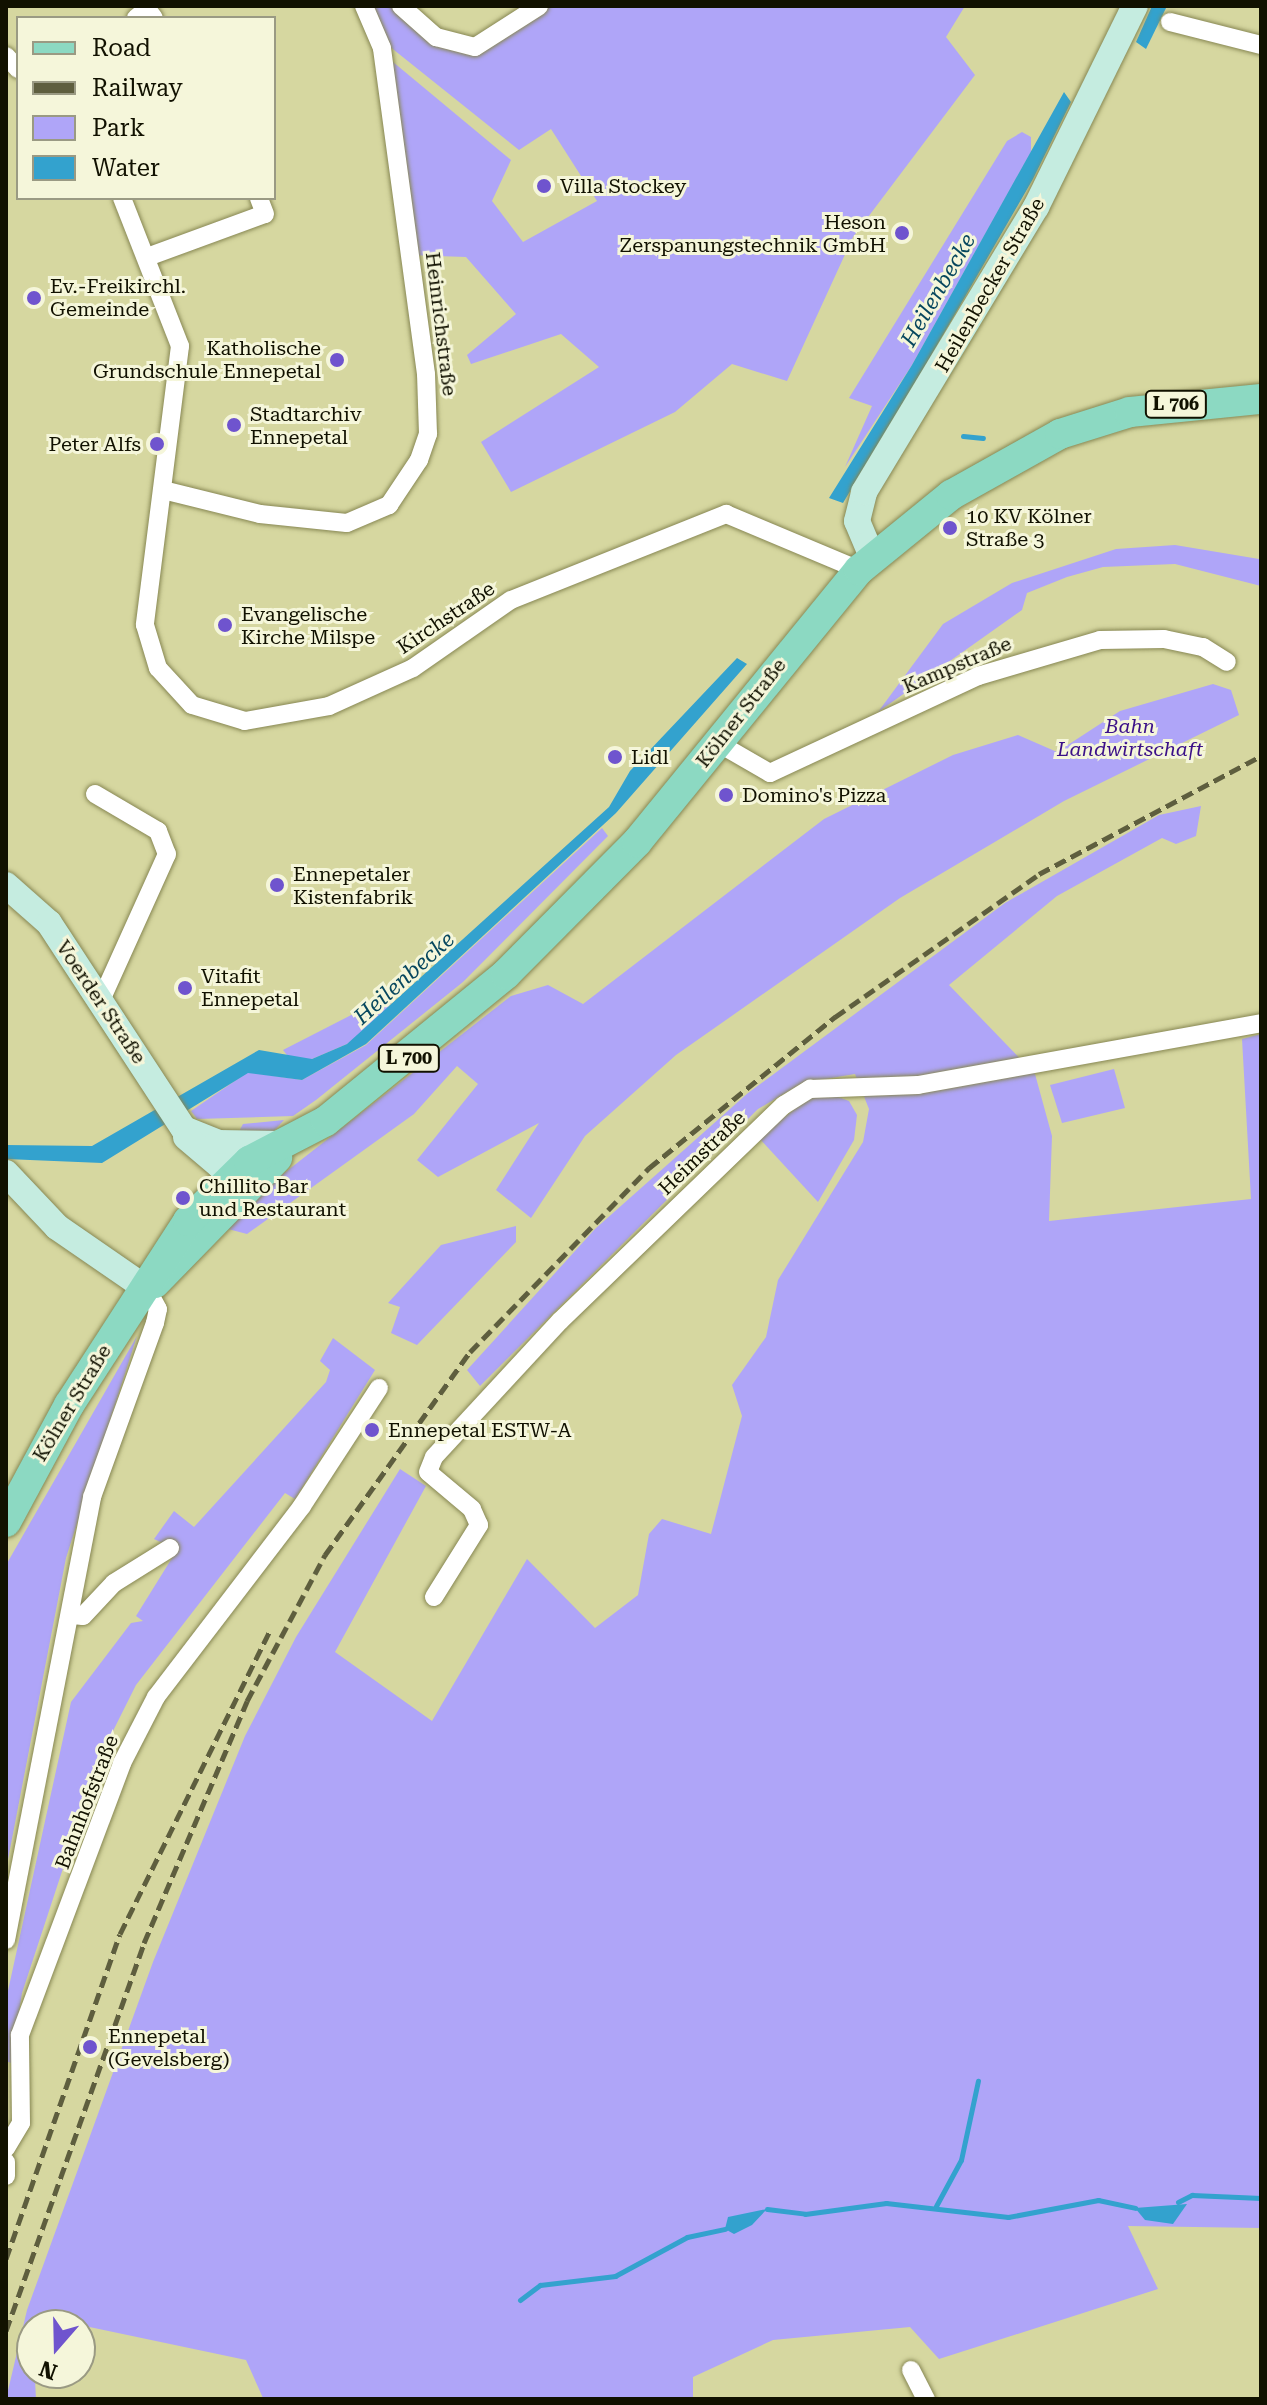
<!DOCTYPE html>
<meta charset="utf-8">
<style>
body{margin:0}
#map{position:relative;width:1267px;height:2405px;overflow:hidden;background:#d6d7a0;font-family:"Roboto Serif",serif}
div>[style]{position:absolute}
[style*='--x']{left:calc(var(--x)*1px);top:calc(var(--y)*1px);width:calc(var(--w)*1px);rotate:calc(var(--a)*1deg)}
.green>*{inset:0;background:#afa5f8}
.water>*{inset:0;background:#33a2ce}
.stream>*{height:5px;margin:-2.5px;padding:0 2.5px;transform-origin:2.5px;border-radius:2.5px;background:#33a2ce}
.roads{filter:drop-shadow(0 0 2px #878753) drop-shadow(0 0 2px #878753)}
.minor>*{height:18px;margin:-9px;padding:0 9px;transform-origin:9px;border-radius:9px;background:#fff}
.secondary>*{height:26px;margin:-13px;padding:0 13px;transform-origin:13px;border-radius:13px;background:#c5ece0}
.primary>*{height:30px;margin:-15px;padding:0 15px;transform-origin:15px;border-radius:15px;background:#8cd9c2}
.rail>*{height:5px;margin-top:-2.5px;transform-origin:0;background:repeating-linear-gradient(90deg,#5e5e3e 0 12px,transparent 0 18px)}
.dots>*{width:22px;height:22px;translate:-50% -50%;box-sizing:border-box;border:4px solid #f5f6da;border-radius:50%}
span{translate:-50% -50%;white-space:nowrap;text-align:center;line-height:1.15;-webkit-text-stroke:6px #f5f6da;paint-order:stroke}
.shield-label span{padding:2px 6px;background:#f5f6da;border:2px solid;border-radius:6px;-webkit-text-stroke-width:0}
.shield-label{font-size:18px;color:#110;font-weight:700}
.poi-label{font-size:20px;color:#110}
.left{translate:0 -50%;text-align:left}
.right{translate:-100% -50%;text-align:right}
.street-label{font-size:20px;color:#110}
.park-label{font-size:20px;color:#3b1088;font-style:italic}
.water-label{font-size:22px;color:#07475e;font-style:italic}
.frame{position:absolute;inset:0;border:8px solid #110;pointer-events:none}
.legend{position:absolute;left:16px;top:16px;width:260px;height:184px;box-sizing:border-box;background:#f5f6da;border:2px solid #9a9a83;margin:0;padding:10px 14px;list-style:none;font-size:24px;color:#110}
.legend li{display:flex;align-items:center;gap:16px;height:40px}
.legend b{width:40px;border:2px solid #9a9a83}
.north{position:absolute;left:16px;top:2309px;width:80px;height:80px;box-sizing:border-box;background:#f5f6da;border:2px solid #9a9a83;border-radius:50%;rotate:200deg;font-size:22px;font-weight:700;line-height:32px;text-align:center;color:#110}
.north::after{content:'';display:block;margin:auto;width:28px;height:36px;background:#6f54ce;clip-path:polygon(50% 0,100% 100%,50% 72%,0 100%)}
</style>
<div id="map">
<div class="green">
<i style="clip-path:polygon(362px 6px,407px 6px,437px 31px,472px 43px,527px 6px,965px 6px,946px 37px,975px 75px,853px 237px,787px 381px,732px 364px,675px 412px,511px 492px,481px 442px,599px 367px,561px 334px,471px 364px,467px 355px,516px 314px,466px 257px,408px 255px,381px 52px,511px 160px,492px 201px,523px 242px,597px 201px,551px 129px,519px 150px,374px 34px)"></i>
<i style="clip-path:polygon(1022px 132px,1031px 137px,1031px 152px,912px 365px,845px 467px,872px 406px,849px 398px,1007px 141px)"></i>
<i style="clip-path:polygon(1175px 545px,1259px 559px,1261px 586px,1175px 564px,1103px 567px,1067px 577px,1027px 593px,1022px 610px,878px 712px,943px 624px,1012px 583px,1116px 549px)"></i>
<i style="clip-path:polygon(1213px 684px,1231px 690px,1239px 715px,1064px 801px,900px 898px,676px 1055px,585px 1136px,531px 1218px,496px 1190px,539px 1123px,438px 1177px,417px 1160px,478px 1084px,457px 1066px,414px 1114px,247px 1234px,228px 1229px,274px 1181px,511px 996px,548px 985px,583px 1004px,824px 819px,953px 755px,1018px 735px,1057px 752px,1120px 711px)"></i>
<i style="clip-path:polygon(1201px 806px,1196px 836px,1176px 844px,1162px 838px,1057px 896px,949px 985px,1035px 1074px,1052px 1136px,1049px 1221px,1251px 1199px,1242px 1039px,1261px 1034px,1261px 2228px,1128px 2226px,1158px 2289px,939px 2359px,910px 2327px,773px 2340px,693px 2377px,693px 2399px,263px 2398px,246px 2360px,80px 2325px,32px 2325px,36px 2399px,6px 2399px,27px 2310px,153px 1962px,245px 1736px,296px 1637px,400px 1469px,426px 1486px,335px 1652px,432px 1721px,527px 1559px,595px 1628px,638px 1595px,649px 1534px,662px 1519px,711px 1534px,742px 1416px,732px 1385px,766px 1337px,778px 1280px,863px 1142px,869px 1109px,855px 1074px,802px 1083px,758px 1109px,480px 1386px,467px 1370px,595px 1229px,748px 1093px,1005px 903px,1159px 815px)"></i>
<i style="clip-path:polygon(602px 828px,608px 836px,463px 982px,316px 1100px,293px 1116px,197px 1119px,191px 1111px,248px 1072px,302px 1080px,366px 1045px)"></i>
<i style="clip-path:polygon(402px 989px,373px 1026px,347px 1044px,312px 1059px,291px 1060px,283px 1050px)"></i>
<i style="clip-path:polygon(1114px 1069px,1125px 1108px,1062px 1123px,1050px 1085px)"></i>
<i style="clip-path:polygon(830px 1094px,849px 1101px,857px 1115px,854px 1140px,818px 1202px,759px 1138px,807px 1099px)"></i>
<i style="clip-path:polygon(284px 1120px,272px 1133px,236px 1137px,243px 1124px)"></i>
<i style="clip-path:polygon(516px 1226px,516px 1242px,417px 1345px,391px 1333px,400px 1307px,388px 1303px,441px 1245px)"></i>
<i style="clip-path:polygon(137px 1336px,66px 1558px,6px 1870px,6px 1565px)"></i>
<i style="clip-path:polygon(333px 1338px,375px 1370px,295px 1499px,285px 1493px,136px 1685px,99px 1759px,22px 1993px,11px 2063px,6px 2061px,6px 2000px,71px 1702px,131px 1623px,143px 1621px,136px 1616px,177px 1550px,154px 1539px,174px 1511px,194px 1527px,326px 1382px,330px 1370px,320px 1361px)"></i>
</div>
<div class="water">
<i style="clip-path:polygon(1152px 6px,1167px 6px,1146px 49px,1136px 42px)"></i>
<i style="clip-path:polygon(1064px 92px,1071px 102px,1033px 179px,921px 373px,843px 503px,829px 498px,912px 365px)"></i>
<i style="clip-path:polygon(737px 658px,747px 664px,616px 813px,366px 1044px,302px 1080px,248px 1073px,102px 1163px,6px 1159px,6px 1145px,92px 1146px,259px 1050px,312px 1059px,347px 1044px,609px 807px,630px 771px)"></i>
<i style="clip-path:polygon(1187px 2204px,1173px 2224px,1145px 2220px,1135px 2208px)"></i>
<i style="clip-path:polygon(767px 2209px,752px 2225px,734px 2234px,725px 2229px,728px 2217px)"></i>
</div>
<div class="stream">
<i style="--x:963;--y:436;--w:20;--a:6"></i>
<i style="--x:1178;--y:2202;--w:16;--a:-27"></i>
<i style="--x:1192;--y:2195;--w:69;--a:2.5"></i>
<i style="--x:936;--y:2206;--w:52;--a:-61.5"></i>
<i style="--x:961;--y:2160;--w:81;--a:-77.9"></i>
<i style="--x:767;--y:2209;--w:38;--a:7"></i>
<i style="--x:805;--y:2214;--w:82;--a:-7.7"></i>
<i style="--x:886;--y:2203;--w:123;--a:6.5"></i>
<i style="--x:1008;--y:2217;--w:92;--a:-10.7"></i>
<i style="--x:1098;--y:2200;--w:38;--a:12"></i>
<i style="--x:520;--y:2300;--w:25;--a:-37"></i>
<i style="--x:540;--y:2285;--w:76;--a:-6.8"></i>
<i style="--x:615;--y:2276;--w:82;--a:-28.4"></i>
<i style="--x:687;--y:2237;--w:39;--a:-12"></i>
</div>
<div class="roads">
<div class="minor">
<i style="--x:401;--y:6;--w:47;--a:41.5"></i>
<i style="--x:436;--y:37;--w:40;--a:14.4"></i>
<i style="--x:475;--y:47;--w:76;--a:-32.6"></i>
<i style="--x:136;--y:18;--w:14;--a:-39"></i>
<i style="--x:147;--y:9;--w:11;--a:52"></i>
<i style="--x:1170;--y:22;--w:94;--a:14.2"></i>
<i style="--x:6;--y:56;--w:18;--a:47"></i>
<i style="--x:122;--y:198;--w:159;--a:68.6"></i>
<i style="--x:180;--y:346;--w:281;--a:97.2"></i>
<i style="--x:145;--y:625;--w:45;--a:73.2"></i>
<i style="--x:158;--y:668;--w:50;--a:47.4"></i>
<i style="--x:192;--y:705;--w:55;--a:16.8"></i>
<i style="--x:245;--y:721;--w:85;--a:-10.1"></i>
<i style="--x:329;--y:706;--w:92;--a:-24.3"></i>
<i style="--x:413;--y:668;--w:119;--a:-34.8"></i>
<i style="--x:511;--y:600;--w:232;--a:-21.8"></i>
<i style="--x:726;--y:514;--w:144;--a:22.8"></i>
<i style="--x:150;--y:256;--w:122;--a:-20.1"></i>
<i style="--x:265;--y:214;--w:17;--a:-111"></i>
<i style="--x:163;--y:490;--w:100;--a:13.9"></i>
<i style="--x:260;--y:514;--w:87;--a:5.9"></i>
<i style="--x:347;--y:523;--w:46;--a:-23.2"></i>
<i style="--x:389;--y:505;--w:54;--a:-56.3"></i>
<i style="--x:419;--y:460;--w:28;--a:-71"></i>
<i style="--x:428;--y:434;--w:60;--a:-91.9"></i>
<i style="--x:426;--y:374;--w:329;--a:-97.7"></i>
<i style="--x:382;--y:48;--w:46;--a:-113.2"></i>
<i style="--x:718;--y:743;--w:60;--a:30"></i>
<i style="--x:770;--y:773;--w:230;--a:-25"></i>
<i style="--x:978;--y:676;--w:127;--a:-16.4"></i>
<i style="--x:1100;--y:640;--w:64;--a:-0.9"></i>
<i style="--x:1164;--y:639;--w:40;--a:12"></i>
<i style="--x:1203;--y:647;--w:28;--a:32"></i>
<i style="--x:95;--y:794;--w:73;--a:30.4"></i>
<i style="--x:158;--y:831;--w:25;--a:69"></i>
<i style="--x:167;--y:854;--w:158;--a:114.3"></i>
<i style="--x:434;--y:1597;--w:85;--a:-58"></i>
<i style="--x:479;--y:1525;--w:17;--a:-114"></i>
<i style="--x:472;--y:1509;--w:57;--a:-139.9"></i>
<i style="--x:428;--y:1472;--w:16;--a:-68"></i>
<i style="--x:434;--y:1457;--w:185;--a:-47.2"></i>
<i style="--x:560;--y:1321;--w:311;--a:-44"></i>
<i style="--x:784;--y:1105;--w:31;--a:-32"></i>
<i style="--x:810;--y:1089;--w:108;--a:-2.1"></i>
<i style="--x:918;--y:1085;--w:349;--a:-10.2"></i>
<i style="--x:72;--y:1615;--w:11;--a:5"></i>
<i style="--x:83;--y:1616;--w:45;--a:-46.8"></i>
<i style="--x:114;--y:1583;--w:66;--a:-32"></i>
<i style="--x:6;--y:1940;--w:451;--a:-79"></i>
<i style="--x:92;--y:1497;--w:185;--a:-70.1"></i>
<i style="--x:155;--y:1323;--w:14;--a:-78"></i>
<i style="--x:158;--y:1309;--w:23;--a:-119"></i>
<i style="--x:6;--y:2148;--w:29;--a:-59"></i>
<i style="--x:21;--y:2123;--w:88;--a:-90.7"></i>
<i style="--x:20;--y:2035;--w:290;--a:-69.4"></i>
<i style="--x:122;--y:1763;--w:74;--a:-62.7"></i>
<i style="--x:156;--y:1697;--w:240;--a:-52.6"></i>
<i style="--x:302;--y:1506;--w:141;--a:-56.9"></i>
<i style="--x:6;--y:2162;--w:14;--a:90"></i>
<i style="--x:911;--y:2370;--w:33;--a:63"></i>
</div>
<div class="secondary">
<i style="--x:873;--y:559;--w:41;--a:-112.8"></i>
<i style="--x:857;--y:521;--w:30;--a:-76"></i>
<i style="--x:864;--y:492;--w:333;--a:-58.9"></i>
<i style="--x:1036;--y:207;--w:224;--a:-63.8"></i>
<i style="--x:6;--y:885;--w:57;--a:41.5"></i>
<i style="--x:49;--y:923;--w:246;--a:56.8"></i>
<i style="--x:184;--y:1129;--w:37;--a:22"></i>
<i style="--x:218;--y:1143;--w:62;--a:0.9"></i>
<i style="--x:186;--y:1137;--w:45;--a:40.5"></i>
<i style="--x:220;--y:1166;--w:34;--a:14"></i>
<i style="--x:6;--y:1173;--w:74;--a:46.6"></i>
<i style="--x:57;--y:1227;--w:109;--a:34.6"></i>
</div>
<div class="primary">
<i style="--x:155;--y:1283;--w:175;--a:-45.7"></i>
<i style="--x:6;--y:1522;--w:133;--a:-61.7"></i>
<i style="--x:69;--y:1405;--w:219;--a:-57.1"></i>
<i style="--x:188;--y:1221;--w:86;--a:-44.5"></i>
<i style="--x:249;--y:1161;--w:87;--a:-27.5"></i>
<i style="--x:326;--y:1121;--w:232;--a:-39.2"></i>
<i style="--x:506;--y:974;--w:186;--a:-45.2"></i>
<i style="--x:637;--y:842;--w:351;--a:-50.8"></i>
<i style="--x:859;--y:570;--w:119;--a:-39.2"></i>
<i style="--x:951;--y:495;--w:125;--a:-29.2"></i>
<i style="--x:1060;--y:434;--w:73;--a:-17.4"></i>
<i style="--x:1130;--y:412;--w:132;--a:-5.7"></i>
</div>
</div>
<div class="rail">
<i style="--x:6;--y:2259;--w:344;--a:-70.7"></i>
<i style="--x:120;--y:1934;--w:338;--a:-63.7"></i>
<i style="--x:6;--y:2331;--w:412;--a:-70.4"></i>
<i style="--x:144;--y:1943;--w:263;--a:-66.9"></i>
<i style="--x:247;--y:1701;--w:166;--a:-61.9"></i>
<i style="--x:325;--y:1555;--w:249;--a:-54.5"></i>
<i style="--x:470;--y:1352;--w:257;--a:-45.8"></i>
<i style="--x:649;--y:1168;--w:240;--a:-39.1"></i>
<i style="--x:835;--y:1017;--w:249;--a:-35"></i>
<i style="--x:1039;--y:874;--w:251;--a:-28"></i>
</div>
<div class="dots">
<i style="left:544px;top:186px;background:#6f54ce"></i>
<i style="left:902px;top:233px;background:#6f54ce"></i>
<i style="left:34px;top:298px;background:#6f54ce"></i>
<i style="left:337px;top:360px;background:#6f54ce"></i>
<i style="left:234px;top:425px;background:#6f54ce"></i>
<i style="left:157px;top:444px;background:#6f54ce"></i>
<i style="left:950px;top:528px;background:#6f54ce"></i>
<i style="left:225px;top:625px;background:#6f54ce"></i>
<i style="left:615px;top:757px;background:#6f54ce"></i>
<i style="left:726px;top:795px;background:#6f54ce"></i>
<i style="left:277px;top:885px;background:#6f54ce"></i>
<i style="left:185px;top:988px;background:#6f54ce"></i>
<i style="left:183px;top:1198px;background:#6f54ce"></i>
<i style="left:372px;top:1430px;background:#6f54ce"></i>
<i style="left:90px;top:2047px;background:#6f54ce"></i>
</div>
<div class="shield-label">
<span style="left:1176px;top:404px">L 706</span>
<span style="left:409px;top:1058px">L 700</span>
</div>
<div class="poi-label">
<span class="left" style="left:560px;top:186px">Villa Stockey</span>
<span class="right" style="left:886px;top:234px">Heson<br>Zerspanungstechnik GmbH</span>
<span class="left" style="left:50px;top:298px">Ev.-Freikirchl.<br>Gemeinde</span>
<span class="right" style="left:321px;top:360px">Katholische<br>Grundschule Ennepetal</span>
<span class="left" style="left:250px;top:426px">Stadtarchiv<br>Ennepetal</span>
<span class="right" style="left:141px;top:444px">Peter Alfs</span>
<span class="left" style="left:966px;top:528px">10 KV Kölner<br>Straße 3</span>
<span class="left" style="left:241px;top:626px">Evangelische<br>Kirche Milspe</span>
<span class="left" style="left:631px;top:757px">Lidl</span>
<span class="left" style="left:742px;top:795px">Domino's Pizza</span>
<span class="left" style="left:293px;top:886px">Ennepetaler<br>Kistenfabrik</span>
<span class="left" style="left:201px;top:988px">Vitafit<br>Ennepetal</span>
<span class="left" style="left:199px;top:1198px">Chillito Bar<br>und Restaurant</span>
<span class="left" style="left:388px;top:1430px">Ennepetal ESTW-A</span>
<span class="left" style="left:108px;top:2048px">Ennepetal<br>(Gevelsberg)</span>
</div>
<div class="street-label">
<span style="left:990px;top:285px;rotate:-60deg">Heilenbecker Straße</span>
<span style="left:441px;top:324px;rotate:83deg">Heinrichstraße</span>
<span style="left:446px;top:618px;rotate:-34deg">Kirchstraße</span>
<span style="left:957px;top:665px;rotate:-23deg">Kampstraße</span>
<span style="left:741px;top:713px;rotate:-52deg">Kölner Straße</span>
<span style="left:101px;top:1002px;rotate:56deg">Voerder Straße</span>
<span style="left:702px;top:1153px;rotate:-44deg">Heimstraße</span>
<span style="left:72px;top:1403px;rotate:-59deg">Kölner Straße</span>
<span style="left:87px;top:1802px;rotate:-69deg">Bahnhofstraße</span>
</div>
<div class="park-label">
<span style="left:1130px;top:738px">Bahn<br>Landwirtschaft</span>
</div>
<div class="water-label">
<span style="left:938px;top:290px;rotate:-60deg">Heilenbecke</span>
<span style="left:404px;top:978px;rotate:-42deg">Heilenbecke</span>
</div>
<div class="frame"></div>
<ul class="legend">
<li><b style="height:10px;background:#8cd9c2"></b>Road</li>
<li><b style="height:10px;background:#5e5e3e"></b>Railway</li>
<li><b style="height:22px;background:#afa5f8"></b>Park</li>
<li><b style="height:22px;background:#33a2ce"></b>Water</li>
</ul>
<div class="north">N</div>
</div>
